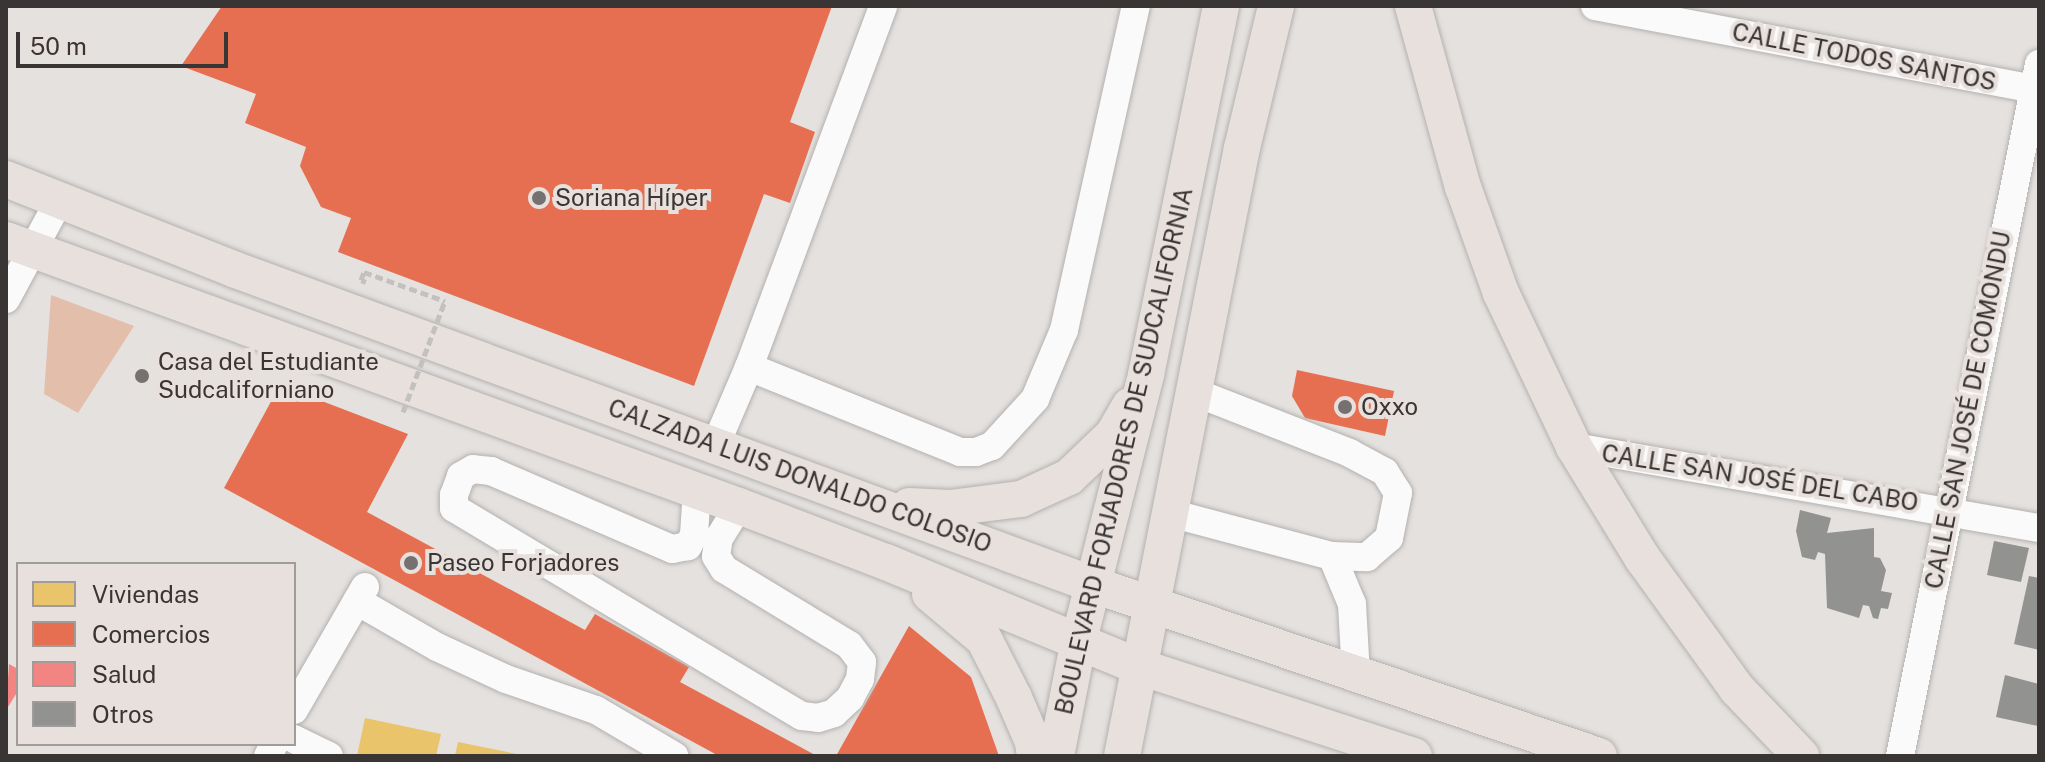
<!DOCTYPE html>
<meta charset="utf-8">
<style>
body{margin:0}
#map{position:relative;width:2045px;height:762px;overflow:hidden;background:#e4e1df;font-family:"Public Sans",sans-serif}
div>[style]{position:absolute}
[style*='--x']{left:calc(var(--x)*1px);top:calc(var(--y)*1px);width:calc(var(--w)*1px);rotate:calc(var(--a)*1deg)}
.green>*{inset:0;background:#e3beaa}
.homes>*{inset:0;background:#e9c46a}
.shops>*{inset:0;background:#e76f51}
.health>*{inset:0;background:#f28482}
.building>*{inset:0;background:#929291}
.path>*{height:5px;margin-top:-2.5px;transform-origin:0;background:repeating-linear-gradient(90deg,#c2c1bf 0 8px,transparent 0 12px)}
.roads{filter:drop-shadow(0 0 2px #b3b1af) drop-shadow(0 0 2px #b3b1af)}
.minor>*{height:28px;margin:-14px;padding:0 14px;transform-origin:14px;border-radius:14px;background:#fbfafa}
.major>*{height:36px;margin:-18px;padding:0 18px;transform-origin:18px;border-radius:18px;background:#e7e0dc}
.path-bridge>*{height:5px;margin-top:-2.5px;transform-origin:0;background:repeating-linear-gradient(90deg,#c2c1bf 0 8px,transparent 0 12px)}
.dots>*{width:22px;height:22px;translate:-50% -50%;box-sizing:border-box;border:4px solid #e7e0dc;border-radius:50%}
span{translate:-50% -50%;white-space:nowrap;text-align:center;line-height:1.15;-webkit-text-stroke:8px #e7e0dc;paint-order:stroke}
.street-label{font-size:24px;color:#383534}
.poi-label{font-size:24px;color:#383534}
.left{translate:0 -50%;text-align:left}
.frame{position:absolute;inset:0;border:8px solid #383534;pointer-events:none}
.legend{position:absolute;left:16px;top:562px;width:280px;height:184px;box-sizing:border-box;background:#e7e0dc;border:2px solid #a19c99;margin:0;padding:10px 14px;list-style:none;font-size:24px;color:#383534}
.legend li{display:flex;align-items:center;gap:16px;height:40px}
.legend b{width:40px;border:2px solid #a19c99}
.scale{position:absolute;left:16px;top:32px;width:212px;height:36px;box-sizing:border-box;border:4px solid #383534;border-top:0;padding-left:10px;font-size:24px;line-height:28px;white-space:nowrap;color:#383534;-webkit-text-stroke:6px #e7e0dc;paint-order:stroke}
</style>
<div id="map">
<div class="green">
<i style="clip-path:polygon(51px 295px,134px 326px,78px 413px,44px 394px)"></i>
</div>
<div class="homes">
<i style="clip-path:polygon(365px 718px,441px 734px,436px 756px,357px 756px)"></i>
<i style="clip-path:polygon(458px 742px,522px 755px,522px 756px,455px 756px)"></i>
</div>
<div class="shops">
<i style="clip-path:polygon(222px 6px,832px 6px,790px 122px,815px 132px,790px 203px,764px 194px,694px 386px,338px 252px,351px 218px,321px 207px,300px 166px,306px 147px,245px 123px,256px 94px,181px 66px)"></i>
<i style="clip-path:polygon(1297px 370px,1394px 391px,1385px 436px,1305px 418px,1292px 396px)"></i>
<i style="clip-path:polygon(280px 385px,408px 434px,367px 512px,585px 630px,595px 614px,689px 667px,680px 682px,817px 756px,719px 756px,224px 488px)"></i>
<i style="clip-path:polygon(909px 626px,971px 677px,999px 756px,836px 756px)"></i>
</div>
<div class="health">
<i style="clip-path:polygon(9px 664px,18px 669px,18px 691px,6px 710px)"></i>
</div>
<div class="building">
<i style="clip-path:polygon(1800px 510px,1831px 518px,1827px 533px,1874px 528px,1874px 557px,1880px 558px,1886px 570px,1881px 591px,1892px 593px,1888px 609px,1881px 608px,1878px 619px,1873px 618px,1869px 606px,1863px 605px,1859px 618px,1827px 608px,1825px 554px,1818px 552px,1815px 560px,1802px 557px,1796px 531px)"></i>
<i style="clip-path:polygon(1994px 541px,2029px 548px,2021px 582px,1987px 575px)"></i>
<i style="clip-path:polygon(2029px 576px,2039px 578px,2039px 650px,2014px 644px)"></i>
<i style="clip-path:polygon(2005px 675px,2039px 684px,2038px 726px,1996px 717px)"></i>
</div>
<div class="path">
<i style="--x:366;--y:282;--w:5;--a:-158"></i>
<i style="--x:361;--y:280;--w:9;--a:-69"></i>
<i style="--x:364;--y:272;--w:86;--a:19.7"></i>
</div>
<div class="roads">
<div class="minor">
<i style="--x:1595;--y:6;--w:452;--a:10.7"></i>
<i style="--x:6;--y:299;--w:111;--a:-61.6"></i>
<i style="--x:749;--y:367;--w:227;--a:21.9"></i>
<i style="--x:960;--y:452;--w:16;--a:0"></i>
<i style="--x:976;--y:452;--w:17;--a:-21"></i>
<i style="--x:992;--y:446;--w:64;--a:-47.5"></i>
<i style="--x:1035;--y:399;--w:75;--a:-67.2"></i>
<i style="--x:1064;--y:330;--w:332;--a:-77.5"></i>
<i style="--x:716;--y:444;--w:84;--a:-66.8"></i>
<i style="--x:749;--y:367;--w:385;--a:-69.6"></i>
<i style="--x:1574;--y:447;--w:472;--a:9.9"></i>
<i style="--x:697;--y:490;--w:45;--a:93.8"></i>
<i style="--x:694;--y:535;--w:13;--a:119"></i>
<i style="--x:688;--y:546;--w:16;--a:169"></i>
<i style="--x:672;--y:549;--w:197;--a:-156.7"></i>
<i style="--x:491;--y:471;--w:18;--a:-174"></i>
<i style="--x:473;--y:469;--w:14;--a:150"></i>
<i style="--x:461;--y:476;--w:20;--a:110"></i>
<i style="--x:454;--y:495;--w:13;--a:90"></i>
<i style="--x:454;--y:508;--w:405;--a:30.9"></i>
<i style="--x:802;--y:716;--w:16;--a:7"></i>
<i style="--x:818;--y:718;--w:17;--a:-17"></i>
<i style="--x:834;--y:713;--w:22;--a:-43"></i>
<i style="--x:850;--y:698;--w:21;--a:-62"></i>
<i style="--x:860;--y:679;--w:17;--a:-83"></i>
<i style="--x:862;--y:662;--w:21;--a:-127"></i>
<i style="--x:849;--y:645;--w:146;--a:-148.7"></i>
<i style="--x:724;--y:569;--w:15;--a:-122"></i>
<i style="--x:716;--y:556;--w:18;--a:-81"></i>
<i style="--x:719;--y:538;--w:38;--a:-58"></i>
<i style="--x:1170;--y:513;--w:168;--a:14.9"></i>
<i style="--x:1332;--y:556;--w:35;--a:2"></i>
<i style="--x:1367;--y:557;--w:29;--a:-41"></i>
<i style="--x:1389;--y:538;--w:46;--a:-78.7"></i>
<i style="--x:1398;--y:493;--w:25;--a:-122"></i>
<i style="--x:1385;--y:472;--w:40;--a:-152"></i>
<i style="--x:1350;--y:453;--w:168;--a:-158.6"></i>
<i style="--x:1332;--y:556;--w:52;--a:67.4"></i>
<i style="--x:1352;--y:604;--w:72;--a:86.8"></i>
<i style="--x:357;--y:601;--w:92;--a:29.9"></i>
<i style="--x:437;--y:647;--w:76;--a:24.9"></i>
<i style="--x:506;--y:679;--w:95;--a:19"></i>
<i style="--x:596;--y:710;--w:91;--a:30.5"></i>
<i style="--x:294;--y:710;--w:142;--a:-60"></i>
<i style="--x:294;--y:739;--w:39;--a:26"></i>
<i style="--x:268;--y:756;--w:13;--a:-63"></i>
<i style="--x:1900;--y:756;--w:706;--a:-78.64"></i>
</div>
<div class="major">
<i style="--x:1413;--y:6;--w:188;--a:74.6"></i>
<i style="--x:1463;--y:187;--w:113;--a:70.3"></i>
<i style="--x:1501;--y:293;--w:170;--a:64.6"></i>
<i style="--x:1574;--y:447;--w:132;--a:58.4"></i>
<i style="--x:1643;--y:559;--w:160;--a:54.1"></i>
<i style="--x:1737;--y:689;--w:93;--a:46.3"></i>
<i style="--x:6;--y:179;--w:244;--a:21.6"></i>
<i style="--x:233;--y:269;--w:917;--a:20.15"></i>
<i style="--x:1094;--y:585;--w:533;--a:18.71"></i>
<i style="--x:6;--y:240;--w:780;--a:19.95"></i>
<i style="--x:739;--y:506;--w:157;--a:20.9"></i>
<i style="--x:886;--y:562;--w:275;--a:22.5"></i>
<i style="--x:1140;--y:667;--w:288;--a:18"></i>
<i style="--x:909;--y:506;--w:41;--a:2.8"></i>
<i style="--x:950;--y:508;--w:72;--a:-7.2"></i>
<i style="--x:1021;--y:499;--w:53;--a:-24.6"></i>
<i style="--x:1069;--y:477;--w:61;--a:-43.7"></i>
<i style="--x:1113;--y:435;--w:34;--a:-60"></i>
<i style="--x:930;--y:594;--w:70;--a:39.8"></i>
<i style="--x:984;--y:639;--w:66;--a:63"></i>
<i style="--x:1014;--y:698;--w:48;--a:66.6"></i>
<i style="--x:1033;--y:742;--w:14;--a:82"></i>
<i style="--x:1056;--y:756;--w:118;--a:-78.8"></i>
<i style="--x:1079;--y:640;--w:273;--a:-75.8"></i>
<i style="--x:1146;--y:375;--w:377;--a:-78.5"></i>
<i style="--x:1122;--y:756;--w:620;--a:-78.84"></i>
<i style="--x:1242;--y:148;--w:146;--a:-76.5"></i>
</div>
</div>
<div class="path-bridge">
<i style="--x:403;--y:412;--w:119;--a:-69.3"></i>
</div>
<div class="dots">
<i style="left:539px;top:198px;background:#747170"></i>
<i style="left:142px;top:376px;background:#747170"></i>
<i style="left:1345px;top:407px;background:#747170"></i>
<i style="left:411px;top:563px;background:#747170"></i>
</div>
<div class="street-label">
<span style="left:1864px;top:57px;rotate:11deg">CALLE TODOS SANTOS</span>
<span style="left:1968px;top:410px;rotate:-79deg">CALLE SAN JOSÉ DE COMONDU</span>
<span style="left:1124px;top:451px;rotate:-77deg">BOULEVARD FORJADORES DE SUDCALIFORNIA</span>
<span style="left:800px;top:476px;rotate:20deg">CALZADA LUIS DONALDO COLOSIO</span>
<span style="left:1760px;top:478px;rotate:9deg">CALLE SAN JOSÉ DEL CABO</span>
</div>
<div class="poi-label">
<span class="left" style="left:555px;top:198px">Soriana Híper</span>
<span class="left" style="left:158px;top:376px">Casa del Estudiante<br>Sudcaliforniano</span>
<span class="left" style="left:1361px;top:407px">Oxxo</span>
<span class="left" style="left:427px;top:563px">Paseo Forjadores</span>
</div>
<div class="frame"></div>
<ul class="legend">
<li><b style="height:22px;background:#e9c46a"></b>Viviendas</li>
<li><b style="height:22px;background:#e76f51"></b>Comercios</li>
<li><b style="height:22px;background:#f28482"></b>Salud</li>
<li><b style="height:22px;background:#929291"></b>Otros</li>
</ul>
<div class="scale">50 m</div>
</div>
